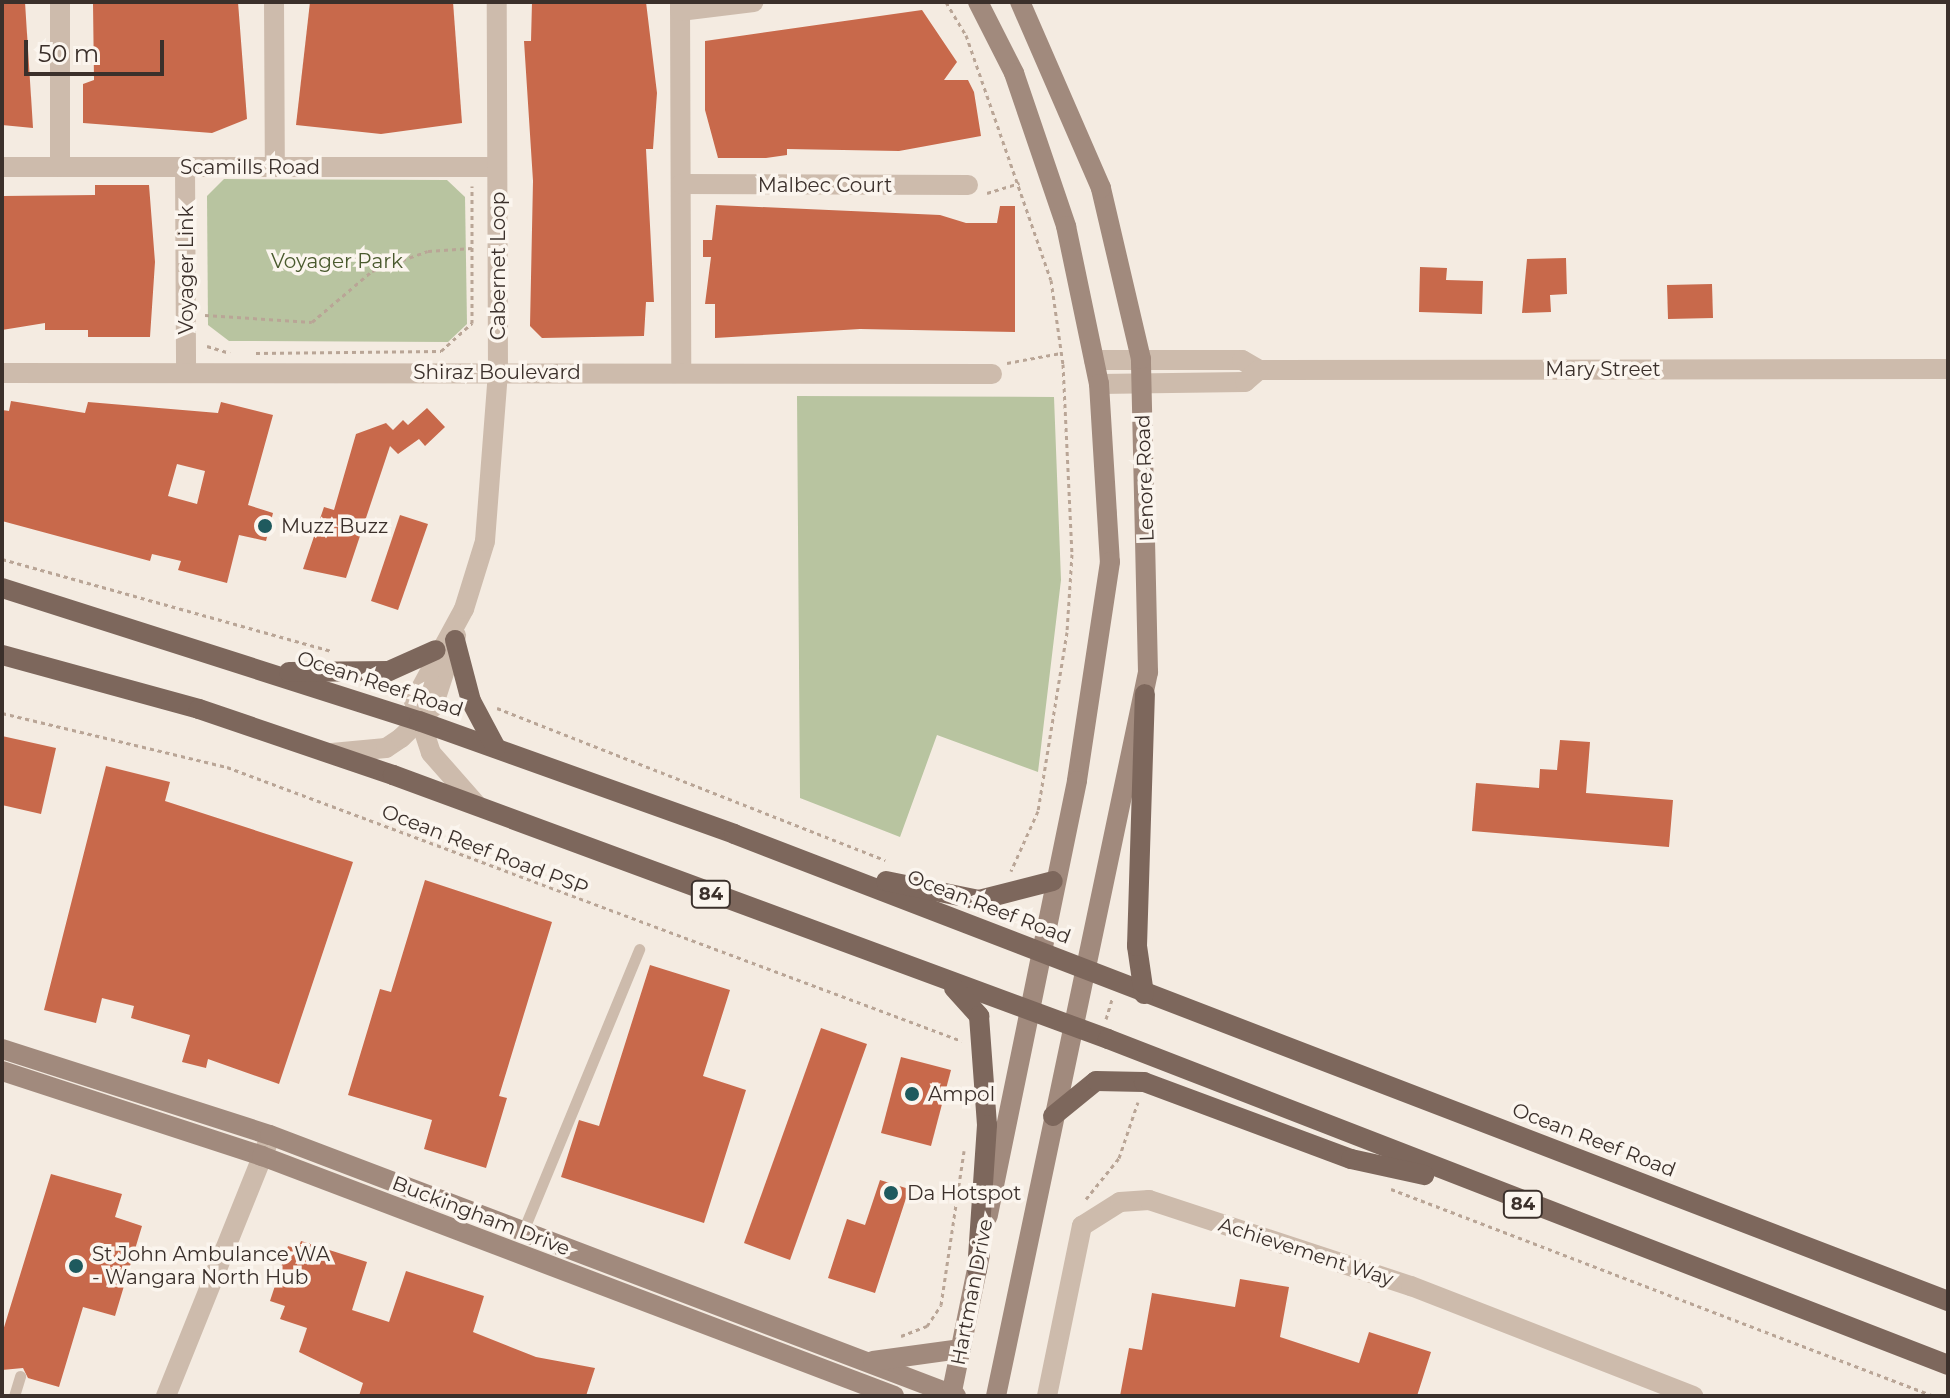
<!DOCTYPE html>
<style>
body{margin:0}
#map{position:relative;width:1950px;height:1398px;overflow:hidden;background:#f4ebe1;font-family:Montserrat,sans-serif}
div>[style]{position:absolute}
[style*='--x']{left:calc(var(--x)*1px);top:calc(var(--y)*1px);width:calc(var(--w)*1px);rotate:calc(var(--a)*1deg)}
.green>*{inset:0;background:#b8c4a0}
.building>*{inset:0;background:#c8694b}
.path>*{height:3px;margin-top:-1.5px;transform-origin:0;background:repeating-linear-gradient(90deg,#b9a596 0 4px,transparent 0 8px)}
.lane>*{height:11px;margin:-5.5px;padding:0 5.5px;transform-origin:5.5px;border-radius:5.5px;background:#cdbbac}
.street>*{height:20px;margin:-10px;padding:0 10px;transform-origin:10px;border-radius:10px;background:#cdbbac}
.secondary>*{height:20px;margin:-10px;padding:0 10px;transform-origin:10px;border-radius:10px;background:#a18a7d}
.primary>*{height:20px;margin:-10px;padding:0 10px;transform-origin:10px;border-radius:10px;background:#7d675c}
.dots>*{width:22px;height:22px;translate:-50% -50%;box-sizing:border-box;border:4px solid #fbf5ee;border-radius:50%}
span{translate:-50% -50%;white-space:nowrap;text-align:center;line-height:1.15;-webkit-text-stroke:7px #fbf5ee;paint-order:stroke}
.shield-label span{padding:2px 6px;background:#fbf5ee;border:2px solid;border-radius:6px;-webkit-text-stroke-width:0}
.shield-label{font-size:18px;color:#3b302b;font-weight:700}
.street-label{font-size:20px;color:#3b302b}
.park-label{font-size:20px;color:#4a5a2e}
.poi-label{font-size:20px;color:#3b302b}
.left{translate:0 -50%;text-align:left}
.frame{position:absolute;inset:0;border:4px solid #3b302b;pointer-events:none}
.scale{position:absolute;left:24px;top:40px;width:140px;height:36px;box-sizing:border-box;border:4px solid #3b302b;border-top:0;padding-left:10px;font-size:24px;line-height:28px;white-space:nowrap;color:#3b302b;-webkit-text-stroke:6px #fbf5ee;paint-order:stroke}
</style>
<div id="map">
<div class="green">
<i style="clip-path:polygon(224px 179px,447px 180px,465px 197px,467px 324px,448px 342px,229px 341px,208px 325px,207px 196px)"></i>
<i style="clip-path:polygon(797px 396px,1054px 397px,1061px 580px,1038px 772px,937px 735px,900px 837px,800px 798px)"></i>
</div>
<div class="building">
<i style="clip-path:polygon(2px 2px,25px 2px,33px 128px,2px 125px)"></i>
<i style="clip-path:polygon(238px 2px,247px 119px,212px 133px,83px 123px,83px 84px,94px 80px,93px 4px)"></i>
<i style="clip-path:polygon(310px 2px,453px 2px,462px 123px,381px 134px,296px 125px)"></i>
<i style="clip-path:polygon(532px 2px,646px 2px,657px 93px,653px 149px,646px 149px,654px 302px,646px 302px,644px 336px,542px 338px,530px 326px,533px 181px,524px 41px,531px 41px)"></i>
<i style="clip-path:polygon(922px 10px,957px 62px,944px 80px,968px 80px,974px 92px,981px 136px,899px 151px,787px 149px,787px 155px,766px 158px,718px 158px,705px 110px,705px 41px)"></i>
<i style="clip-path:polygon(95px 185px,149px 185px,155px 262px,150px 337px,88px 337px,88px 330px,45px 330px,45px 323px,2px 330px,3px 196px,95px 195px)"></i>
<i style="clip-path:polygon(716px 205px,940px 215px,966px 223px,997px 223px,1000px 206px,1015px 206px,1015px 332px,860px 329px,715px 338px,715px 304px,705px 304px,711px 257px,703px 257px,703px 240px,712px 240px)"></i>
<i style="clip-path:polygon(1566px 258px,1567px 294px,1550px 295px,1551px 312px,1522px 313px,1527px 259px)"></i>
<i style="clip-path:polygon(1420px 267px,1447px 268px,1446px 280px,1483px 281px,1482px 314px,1419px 312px)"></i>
<i style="clip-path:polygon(1712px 284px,1713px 318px,1668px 319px,1667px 285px)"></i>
<i style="clip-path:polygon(evenodd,11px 401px,85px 413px,88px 402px,218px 413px,221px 402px,273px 415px,248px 505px,273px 513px,266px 541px,239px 535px,227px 583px,178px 570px,181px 561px,152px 554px,150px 561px,2px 521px,2px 410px,9px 411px,11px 401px,177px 464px,205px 471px,197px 504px,168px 496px,177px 464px)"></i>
<i style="clip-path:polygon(427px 408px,445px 427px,425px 446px,419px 439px,398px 454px,390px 446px,346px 578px,303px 569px,324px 507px,334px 510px,356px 434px,386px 423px,393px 430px,403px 420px,408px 425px)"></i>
<i style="clip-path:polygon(400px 515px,428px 524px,398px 610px,371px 601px)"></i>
<i style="clip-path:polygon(2px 736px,56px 748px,41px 814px,2px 805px)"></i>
<i style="clip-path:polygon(1560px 740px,1590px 742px,1586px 793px,1673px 800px,1669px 847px,1472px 831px,1476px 783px,1539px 788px,1540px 769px,1557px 770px)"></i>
<i style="clip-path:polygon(106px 766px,170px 782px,165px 801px,353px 862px,279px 1084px,208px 1059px,206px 1068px,182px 1062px,190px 1035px,131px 1018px,134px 1006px,102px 998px,96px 1023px,44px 1010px)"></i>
<i style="clip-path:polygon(425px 880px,552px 922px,499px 1096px,507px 1098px,486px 1168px,424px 1149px,432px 1120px,348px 1095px,380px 989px,391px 992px)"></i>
<i style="clip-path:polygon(650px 965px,730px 990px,703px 1076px,746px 1090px,704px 1223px,561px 1177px,579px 1120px,599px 1126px)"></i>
<i style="clip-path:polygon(821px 1028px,867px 1044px,790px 1260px,744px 1243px)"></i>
<i style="clip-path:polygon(901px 1057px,951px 1070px,931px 1146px,881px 1133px)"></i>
<i style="clip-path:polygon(51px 1174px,122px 1194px,115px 1217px,142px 1226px,115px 1316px,83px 1307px,59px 1387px,28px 1378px,23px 1368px,2px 1370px,2px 1334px)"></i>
<i style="clip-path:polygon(880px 1180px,909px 1189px,875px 1293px,828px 1278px,847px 1219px,865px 1225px)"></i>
<i style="clip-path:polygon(301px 1241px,367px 1262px,352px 1310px,389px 1322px,406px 1271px,484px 1296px,473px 1332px,536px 1357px,595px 1368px,586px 1396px,359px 1396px,363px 1383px,299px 1352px,307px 1328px,280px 1319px,285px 1306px,270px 1301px,288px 1246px,298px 1249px)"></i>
<i style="clip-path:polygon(1240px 1279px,1289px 1287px,1280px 1337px,1359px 1363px,1369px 1332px,1431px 1352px,1417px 1396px,1120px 1396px,1129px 1348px,1142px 1350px,1152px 1293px,1235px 1307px)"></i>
</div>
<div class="path">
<i style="--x:946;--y:2;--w:39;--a:59"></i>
<i style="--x:966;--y:35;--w:259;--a:70.9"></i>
<i style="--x:1051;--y:280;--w:85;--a:81.9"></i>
<i style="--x:1063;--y:364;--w:190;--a:87.3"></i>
<i style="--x:1072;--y:554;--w:78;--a:93.7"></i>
<i style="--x:1067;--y:632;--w:181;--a:99.2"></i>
<i style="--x:1038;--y:811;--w:66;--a:114.2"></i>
<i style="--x:987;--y:193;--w:34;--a:-17"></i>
<i style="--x:205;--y:315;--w:107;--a:3.7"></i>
<i style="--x:312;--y:322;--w:79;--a:-40.4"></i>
<i style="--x:372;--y:271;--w:59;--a:-19.7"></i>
<i style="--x:428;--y:251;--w:44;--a:-3.9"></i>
<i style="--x:207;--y:346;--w:24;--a:17"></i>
<i style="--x:256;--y:353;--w:185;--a:-0.6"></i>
<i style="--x:441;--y:351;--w:42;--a:-42.1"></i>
<i style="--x:472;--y:323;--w:137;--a:-90"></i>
<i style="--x:1007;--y:363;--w:55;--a:-10.5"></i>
<i style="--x:2;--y:559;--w:342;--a:15.6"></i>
<i style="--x:497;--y:708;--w:417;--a:21.4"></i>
<i style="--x:2;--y:713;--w:231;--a:13.5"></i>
<i style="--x:227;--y:767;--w:784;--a:20.44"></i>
<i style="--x:1012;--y:910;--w:20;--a:33"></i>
<i style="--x:1106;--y:1019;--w:21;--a:-73"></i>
<i style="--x:1391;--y:1189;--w:581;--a:20.87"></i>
<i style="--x:1086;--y:1199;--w:53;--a:-51.2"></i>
<i style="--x:1119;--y:1158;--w:59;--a:-71.3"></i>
<i style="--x:901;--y:1336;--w:28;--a:-21"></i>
<i style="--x:927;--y:1326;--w:25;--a:-56"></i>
<i style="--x:941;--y:1305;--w:156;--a:-81.5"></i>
</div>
<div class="lane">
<i style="--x:523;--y:1231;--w:305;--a:-67.6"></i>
<i style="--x:14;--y:1396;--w:21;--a:-73"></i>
</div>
<div class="street">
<i style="--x:274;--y:2;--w:165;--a:89.7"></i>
<i style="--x:680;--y:2;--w:370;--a:89.8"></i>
<i style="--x:680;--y:11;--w:74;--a:-7"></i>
<i style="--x:185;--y:166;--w:207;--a:89.7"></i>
<i style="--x:2;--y:167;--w:495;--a:0"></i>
<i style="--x:60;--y:167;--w:165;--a:-90"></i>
<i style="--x:681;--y:184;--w:287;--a:0.2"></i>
<i style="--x:1094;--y:360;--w:148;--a:0"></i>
<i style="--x:1242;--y:360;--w:20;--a:30"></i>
<i style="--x:1259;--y:370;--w:689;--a:-0.08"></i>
<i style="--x:2;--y:373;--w:990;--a:0.06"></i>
<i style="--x:1099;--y:384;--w:146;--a:-0.8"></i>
<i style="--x:1245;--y:382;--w:18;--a:-41"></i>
<i style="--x:332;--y:753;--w:54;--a:-5.3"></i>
<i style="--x:386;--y:748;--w:18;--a:-34"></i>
<i style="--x:401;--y:738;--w:45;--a:-44.1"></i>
<i style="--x:433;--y:707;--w:75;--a:-72.1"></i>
<i style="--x:476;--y:804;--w:68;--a:-131.4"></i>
<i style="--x:431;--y:753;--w:55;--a:-108.1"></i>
<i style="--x:414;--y:701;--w:105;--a:-61.5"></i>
<i style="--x:464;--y:609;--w:71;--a:-72.8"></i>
<i style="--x:485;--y:541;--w:169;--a:-85.6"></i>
<i style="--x:498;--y:372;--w:370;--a:-90.2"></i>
<i style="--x:166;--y:1396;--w:276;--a:-68.1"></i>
<i style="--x:1047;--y:1396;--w:174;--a:-78.4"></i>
<i style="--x:1082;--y:1226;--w:45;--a:-32.3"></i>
<i style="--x:1120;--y:1202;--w:29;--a:-4"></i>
<i style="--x:1149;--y:1200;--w:276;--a:18.2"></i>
<i style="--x:1411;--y:1286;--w:303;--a:21.3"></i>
</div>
<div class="secondary">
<i style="--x:978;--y:2;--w:80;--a:63.1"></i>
<i style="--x:1014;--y:73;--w:162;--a:71.2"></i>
<i style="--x:1066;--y:226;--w:161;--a:78.2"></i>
<i style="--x:1099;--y:384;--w:178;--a:86.5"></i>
<i style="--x:1110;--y:562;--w:221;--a:98.6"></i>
<i style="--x:1077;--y:781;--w:444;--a:101.6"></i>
<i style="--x:2;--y:1049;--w:281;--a:17.8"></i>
<i style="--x:270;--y:1135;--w:734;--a:20.83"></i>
<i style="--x:2;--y:1071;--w:274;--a:18.1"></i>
<i style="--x:262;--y:1156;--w:676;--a:20.79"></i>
<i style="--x:873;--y:1361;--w:89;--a:-7.8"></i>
<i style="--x:951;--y:1396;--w:144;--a:-78.4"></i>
<i style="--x:996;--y:1396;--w:740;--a:-78.14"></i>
<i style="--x:1148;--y:672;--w:313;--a:-91.3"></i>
<i style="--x:1141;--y:359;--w:176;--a:-103.2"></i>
<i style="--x:1101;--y:188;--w:203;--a:-113.5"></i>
</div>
<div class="primary">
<i style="--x:2;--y:588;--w:438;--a:17.7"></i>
<i style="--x:419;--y:721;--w:335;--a:19.7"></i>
<i style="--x:734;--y:834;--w:1301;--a:21.04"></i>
<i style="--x:455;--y:640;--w:63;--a:75.3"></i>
<i style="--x:471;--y:701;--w:53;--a:62"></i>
<i style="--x:2;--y:655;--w:204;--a:15.3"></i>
<i style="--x:199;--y:709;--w:205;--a:18.8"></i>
<i style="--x:393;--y:775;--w:762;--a:20.27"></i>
<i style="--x:1108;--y:1039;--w:901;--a:21.21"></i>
<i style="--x:289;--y:672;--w:100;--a:-0.6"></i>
<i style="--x:389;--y:671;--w:51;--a:-24.1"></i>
<i style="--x:886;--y:881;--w:95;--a:11.5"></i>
<i style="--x:979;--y:900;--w:76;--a:-14.4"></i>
<i style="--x:954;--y:988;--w:38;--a:48"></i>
<i style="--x:979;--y:1016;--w:109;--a:85.8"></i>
<i style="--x:987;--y:1125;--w:145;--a:93.9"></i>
<i style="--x:1144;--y:994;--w:49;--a:-98.3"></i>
<i style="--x:1137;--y:946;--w:252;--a:-88.2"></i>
<i style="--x:1053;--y:1116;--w:55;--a:-39.1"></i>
<i style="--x:1096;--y:1081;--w:48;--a:1.2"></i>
<i style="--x:1144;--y:1082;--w:221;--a:20.4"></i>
<i style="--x:1351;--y:1159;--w:75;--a:12.4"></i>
</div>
<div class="dots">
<i style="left:265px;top:526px;background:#1f5a5e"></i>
<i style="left:912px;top:1094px;background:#1f5a5e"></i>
<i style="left:891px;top:1193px;background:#1f5a5e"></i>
<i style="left:76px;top:1266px;background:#1f5a5e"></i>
</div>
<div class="shield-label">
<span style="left:711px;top:894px">84</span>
<span style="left:1523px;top:1204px">84</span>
</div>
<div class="street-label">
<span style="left:250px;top:167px">Scamills Road</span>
<span style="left:825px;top:185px">Malbec Court</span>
<span style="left:498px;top:266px;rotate:-90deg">Cabernet Loop</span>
<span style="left:186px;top:270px;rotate:-90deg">Voyager Link</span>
<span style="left:1603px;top:369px">Mary Street</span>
<span style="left:497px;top:372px">Shiraz Boulevard</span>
<span style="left:1145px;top:478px;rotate:-92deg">Lenore Road</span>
<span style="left:380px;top:684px;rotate:18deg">Ocean Reef Road</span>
<span style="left:485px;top:850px;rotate:21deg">Ocean Reef Road PSP</span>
<span style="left:989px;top:907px;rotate:21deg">Ocean Reef Road</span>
<span style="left:1594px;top:1140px;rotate:21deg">Ocean Reef Road</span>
<span style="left:481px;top:1216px;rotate:21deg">Buckingham Drive</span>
<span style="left:1306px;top:1252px;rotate:18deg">Achievement Way</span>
<span style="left:972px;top:1292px;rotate:-79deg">Hartman Drive</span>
</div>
<div class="park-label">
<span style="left:337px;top:261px">Voyager Park</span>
</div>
<div class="poi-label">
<span class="left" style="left:281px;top:526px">Muzz Buzz</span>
<span class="left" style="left:928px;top:1094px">Ampol</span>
<span class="left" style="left:907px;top:1193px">Da Hotspot</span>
<span class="left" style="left:92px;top:1266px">St John Ambulance WA<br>- Wangara North Hub</span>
</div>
<div class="frame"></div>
<div class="scale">50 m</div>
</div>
